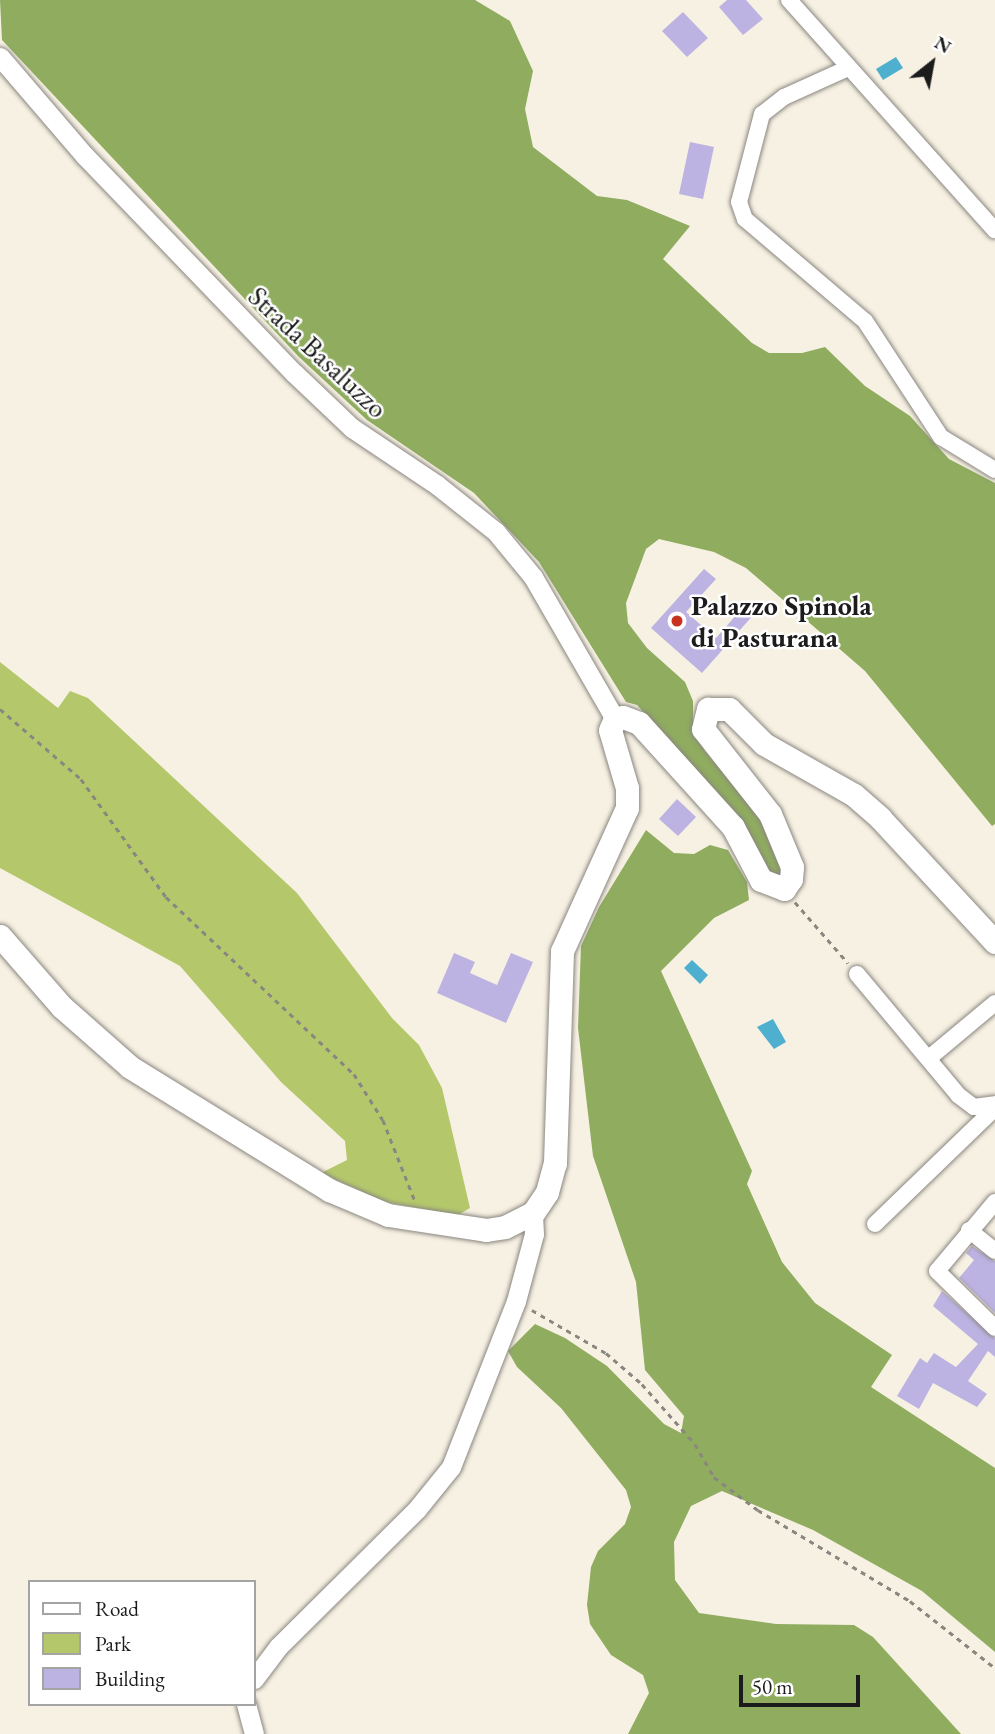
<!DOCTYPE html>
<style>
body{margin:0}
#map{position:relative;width:995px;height:1734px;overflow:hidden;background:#f7f1e3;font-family:"EB Garamond",serif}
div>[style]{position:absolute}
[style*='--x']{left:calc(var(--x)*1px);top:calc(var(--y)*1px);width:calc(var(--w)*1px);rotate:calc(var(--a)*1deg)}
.green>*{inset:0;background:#b4c86b}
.forest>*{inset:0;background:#8fac5f}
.water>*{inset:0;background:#4fafce}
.building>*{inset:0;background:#bdb3e2}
.path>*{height:2.5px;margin-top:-1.25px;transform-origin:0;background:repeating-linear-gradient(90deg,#8a8680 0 5px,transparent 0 10px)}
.roads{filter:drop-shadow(0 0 2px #8a8680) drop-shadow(0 0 2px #8a8680)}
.minor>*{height:16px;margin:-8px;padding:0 8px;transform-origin:8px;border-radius:8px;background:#fff}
.tertiary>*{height:19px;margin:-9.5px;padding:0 9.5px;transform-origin:9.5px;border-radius:9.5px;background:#fff}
.secondary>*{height:23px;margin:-11.5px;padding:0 11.5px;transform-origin:11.5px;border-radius:11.5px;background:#fff}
.dots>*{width:19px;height:19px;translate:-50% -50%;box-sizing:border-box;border:4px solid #fff;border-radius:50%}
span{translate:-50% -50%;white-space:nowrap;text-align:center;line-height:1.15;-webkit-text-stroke:5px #fff;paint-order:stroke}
.street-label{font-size:28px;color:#1c1c1c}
.poi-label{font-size:28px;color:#1c1c1c;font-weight:700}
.left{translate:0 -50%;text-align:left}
.legend{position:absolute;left:28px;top:1580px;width:228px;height:126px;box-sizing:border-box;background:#fff;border:2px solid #a4a4a4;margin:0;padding:9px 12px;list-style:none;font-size:21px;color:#1c1c1c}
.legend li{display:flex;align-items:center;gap:14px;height:35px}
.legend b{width:35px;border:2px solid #a4a4a4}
.north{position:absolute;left:897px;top:28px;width:70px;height:70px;-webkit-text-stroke:5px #fff;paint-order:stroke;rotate:31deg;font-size:19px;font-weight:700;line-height:28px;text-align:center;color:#1c1c1c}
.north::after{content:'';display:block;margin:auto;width:24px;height:32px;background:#1c1c1c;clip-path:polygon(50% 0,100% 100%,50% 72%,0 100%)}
.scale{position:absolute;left:739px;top:1675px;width:121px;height:32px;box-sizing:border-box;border:4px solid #1c1c1c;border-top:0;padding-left:9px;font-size:21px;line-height:24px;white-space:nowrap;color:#1c1c1c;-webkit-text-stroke:5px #fff;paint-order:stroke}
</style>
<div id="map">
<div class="green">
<i style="clip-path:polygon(0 662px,58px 708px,70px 691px,88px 698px,297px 893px,392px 1018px,419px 1045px,442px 1088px,470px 1208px,458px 1215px,385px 1202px,321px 1173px,347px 1160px,345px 1141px,281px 1082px,180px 966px,0 868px)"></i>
</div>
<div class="forest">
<i style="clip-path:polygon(0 0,475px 0,510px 21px,533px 71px,525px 109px,533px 147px,597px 196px,627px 200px,690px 226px,663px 259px,752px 343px,769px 353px,802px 353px,825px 347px,865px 386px,910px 416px,949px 459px,995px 483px,995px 824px,992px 826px,865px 671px,746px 568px,714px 552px,659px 539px,646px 549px,626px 603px,628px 623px,647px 648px,685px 682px,693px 701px,693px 727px,705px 751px,768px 828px,783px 865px,781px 874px,770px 875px,741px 822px,709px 784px,637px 705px,626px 702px,539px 562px,474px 493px,367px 420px,299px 357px,2px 40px)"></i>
<i style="clip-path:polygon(646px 830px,674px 853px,694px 854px,710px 845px,728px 850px,747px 882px,749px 900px,714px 918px,661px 971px,752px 1171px,747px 1184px,782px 1262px,815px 1303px,892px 1355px,871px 1387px,995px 1468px,995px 1652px,922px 1591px,813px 1530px,722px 1491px,691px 1506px,674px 1542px,675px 1580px,699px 1613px,776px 1624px,854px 1625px,873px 1637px,961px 1734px,628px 1734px,649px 1693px,643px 1675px,611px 1655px,590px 1624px,587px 1605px,591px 1567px,598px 1551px,625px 1524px,631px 1507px,626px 1490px,561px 1408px,517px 1367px,508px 1351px,535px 1324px,565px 1338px,607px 1366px,664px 1424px,681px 1433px,684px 1416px,645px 1370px,636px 1282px,593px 1156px,578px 1028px,581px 946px,599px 907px)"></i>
</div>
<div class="water">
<i style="clip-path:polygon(896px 57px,903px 68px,883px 80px,876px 69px)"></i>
<i style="clip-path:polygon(692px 960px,708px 975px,700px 984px,684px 968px)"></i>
<i style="clip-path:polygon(773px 1019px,786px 1042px,774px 1049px,757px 1027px)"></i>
</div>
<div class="building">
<i style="clip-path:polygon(727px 0,746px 0,763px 19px,743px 35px,719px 7px)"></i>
<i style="clip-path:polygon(683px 12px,708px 38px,687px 57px,662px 31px)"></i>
<i style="clip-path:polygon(690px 142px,714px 147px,703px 199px,679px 194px)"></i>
<i style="clip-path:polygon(704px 569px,716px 579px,686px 612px,716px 638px,745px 605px,755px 613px,702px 673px,651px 628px)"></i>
<i style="clip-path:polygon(677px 799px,696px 817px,678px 836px,659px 819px)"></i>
<i style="clip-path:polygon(454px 953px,475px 962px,470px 973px,497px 985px,511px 953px,533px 962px,506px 1023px,437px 993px)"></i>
<i style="clip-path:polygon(972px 1246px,995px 1261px,995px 1313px,959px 1278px,974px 1260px,966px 1253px)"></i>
<i style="clip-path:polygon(942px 1291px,995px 1338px,995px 1357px,988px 1351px,968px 1381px,987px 1394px,977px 1407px,933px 1383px,919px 1409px,897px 1396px,920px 1358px,927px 1363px,934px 1353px,956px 1367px,978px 1344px,933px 1306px)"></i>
</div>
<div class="path">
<i style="--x:0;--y:709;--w:107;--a:40.8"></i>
<i style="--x:81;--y:779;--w:145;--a:54.2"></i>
<i style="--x:166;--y:897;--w:258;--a:43.3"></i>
<i style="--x:354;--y:1074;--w:54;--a:57.8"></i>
<i style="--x:383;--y:1120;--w:87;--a:68.4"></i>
<i style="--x:795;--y:902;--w:81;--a:49"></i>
<i style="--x:532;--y:1310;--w:86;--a:30.2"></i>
<i style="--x:606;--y:1353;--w:48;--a:40.7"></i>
<i style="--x:642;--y:1384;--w:80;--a:48.5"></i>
<i style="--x:695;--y:1444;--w:38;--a:60"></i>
<i style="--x:714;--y:1477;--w:55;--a:36.9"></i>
<i style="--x:758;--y:1510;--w:177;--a:30.9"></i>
<i style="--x:910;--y:1601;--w:108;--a:38.2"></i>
</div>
<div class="roads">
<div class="minor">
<i style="--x:789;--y:0;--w:309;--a:48.2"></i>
<i style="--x:846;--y:69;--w:68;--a:155.7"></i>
<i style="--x:784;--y:97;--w:28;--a:142"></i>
<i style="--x:762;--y:114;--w:91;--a:104.6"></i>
<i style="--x:739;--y:202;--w:18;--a:71"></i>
<i style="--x:745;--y:219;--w:157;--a:40.4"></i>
<i style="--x:865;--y:321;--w:139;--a:56.8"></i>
<i style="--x:941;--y:437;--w:63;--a:31.4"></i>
<i style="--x:857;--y:974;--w:158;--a:50.1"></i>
<i style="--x:958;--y:1095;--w:20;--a:37"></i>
<i style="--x:974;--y:1107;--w:21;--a:-8"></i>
<i style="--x:929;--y:1058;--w:86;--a:-39.8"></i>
<i style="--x:995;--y:1202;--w:90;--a:130"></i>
<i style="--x:937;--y:1271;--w:81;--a:44.5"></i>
<i style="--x:875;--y:1224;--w:167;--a:-44"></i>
<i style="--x:969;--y:1230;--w:33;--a:39"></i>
</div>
<div class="tertiary">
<i style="--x:0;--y:57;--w:130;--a:49.4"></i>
<i style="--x:85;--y:156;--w:301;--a:46.1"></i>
<i style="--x:294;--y:373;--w:80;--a:43.5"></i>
<i style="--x:352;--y:428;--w:102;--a:33.8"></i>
<i style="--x:437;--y:485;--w:75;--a:38.5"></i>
<i style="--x:496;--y:532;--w:58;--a:50.6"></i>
<i style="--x:533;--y:577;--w:164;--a:60"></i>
<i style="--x:254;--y:1679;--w:40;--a:-53"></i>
<i style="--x:278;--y:1647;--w:196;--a:-44.8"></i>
<i style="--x:417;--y:1509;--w:54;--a:-51"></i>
<i style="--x:451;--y:1467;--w:178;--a:-68.6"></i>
<i style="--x:516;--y:1301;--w:69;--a:-75"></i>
<i style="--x:534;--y:1234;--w:21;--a:-93"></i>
<i style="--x:246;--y:1704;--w:31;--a:75"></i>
</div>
<div class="secondary">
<i style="--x:0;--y:936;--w:94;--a:48.9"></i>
<i style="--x:62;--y:1007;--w:91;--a:41.4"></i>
<i style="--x:130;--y:1067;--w:234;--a:31.7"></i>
<i style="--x:329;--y:1190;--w:64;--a:23"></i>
<i style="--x:388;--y:1215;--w:99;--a:8.7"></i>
<i style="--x:486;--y:1230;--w:19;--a:-9"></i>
<i style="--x:505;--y:1227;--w:31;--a:-27"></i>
<i style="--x:533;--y:1213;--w:25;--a:-56"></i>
<i style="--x:547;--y:1192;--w:30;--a:-75"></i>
<i style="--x:555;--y:1163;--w:212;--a:-88.1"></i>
<i style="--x:562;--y:951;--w:157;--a:-65.6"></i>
<i style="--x:627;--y:808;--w:20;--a:-90"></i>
<i style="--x:627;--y:788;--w:60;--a:-106.3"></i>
<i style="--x:610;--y:730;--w:12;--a:-66"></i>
<i style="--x:615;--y:719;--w:8;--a:-14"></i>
<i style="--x:623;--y:717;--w:17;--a:21"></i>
<i style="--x:639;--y:723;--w:140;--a:47.9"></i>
<i style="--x:733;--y:827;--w:60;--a:62.2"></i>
<i style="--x:761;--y:880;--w:25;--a:21"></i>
<i style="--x:784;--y:889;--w:12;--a:-55"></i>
<i style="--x:791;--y:879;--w:12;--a:-85"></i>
<i style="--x:792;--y:867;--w:57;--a:-112.5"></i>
<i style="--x:770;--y:814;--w:108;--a:-128.2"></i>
<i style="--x:703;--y:729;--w:21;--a:-76"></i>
<i style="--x:708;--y:709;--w:21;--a:0"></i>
<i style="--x:729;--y:709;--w:49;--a:45"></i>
<i style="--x:764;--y:744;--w:103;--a:29.5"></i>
<i style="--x:854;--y:795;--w:35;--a:41"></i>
<i style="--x:880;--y:818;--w:169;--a:47.2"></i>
</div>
</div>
<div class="dots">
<i style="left:677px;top:621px;background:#c8321e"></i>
</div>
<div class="street-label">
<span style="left:318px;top:352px;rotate:43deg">Strada Basaluzzo</span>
</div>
<div class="poi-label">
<span class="left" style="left:691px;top:621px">Palazzo Spinola<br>di Pasturana</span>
</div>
<ul class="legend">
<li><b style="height:9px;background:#fff"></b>Road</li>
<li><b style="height:19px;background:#b4c86b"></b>Park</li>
<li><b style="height:19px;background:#bdb3e2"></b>Building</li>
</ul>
<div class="north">N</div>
<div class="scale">50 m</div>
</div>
